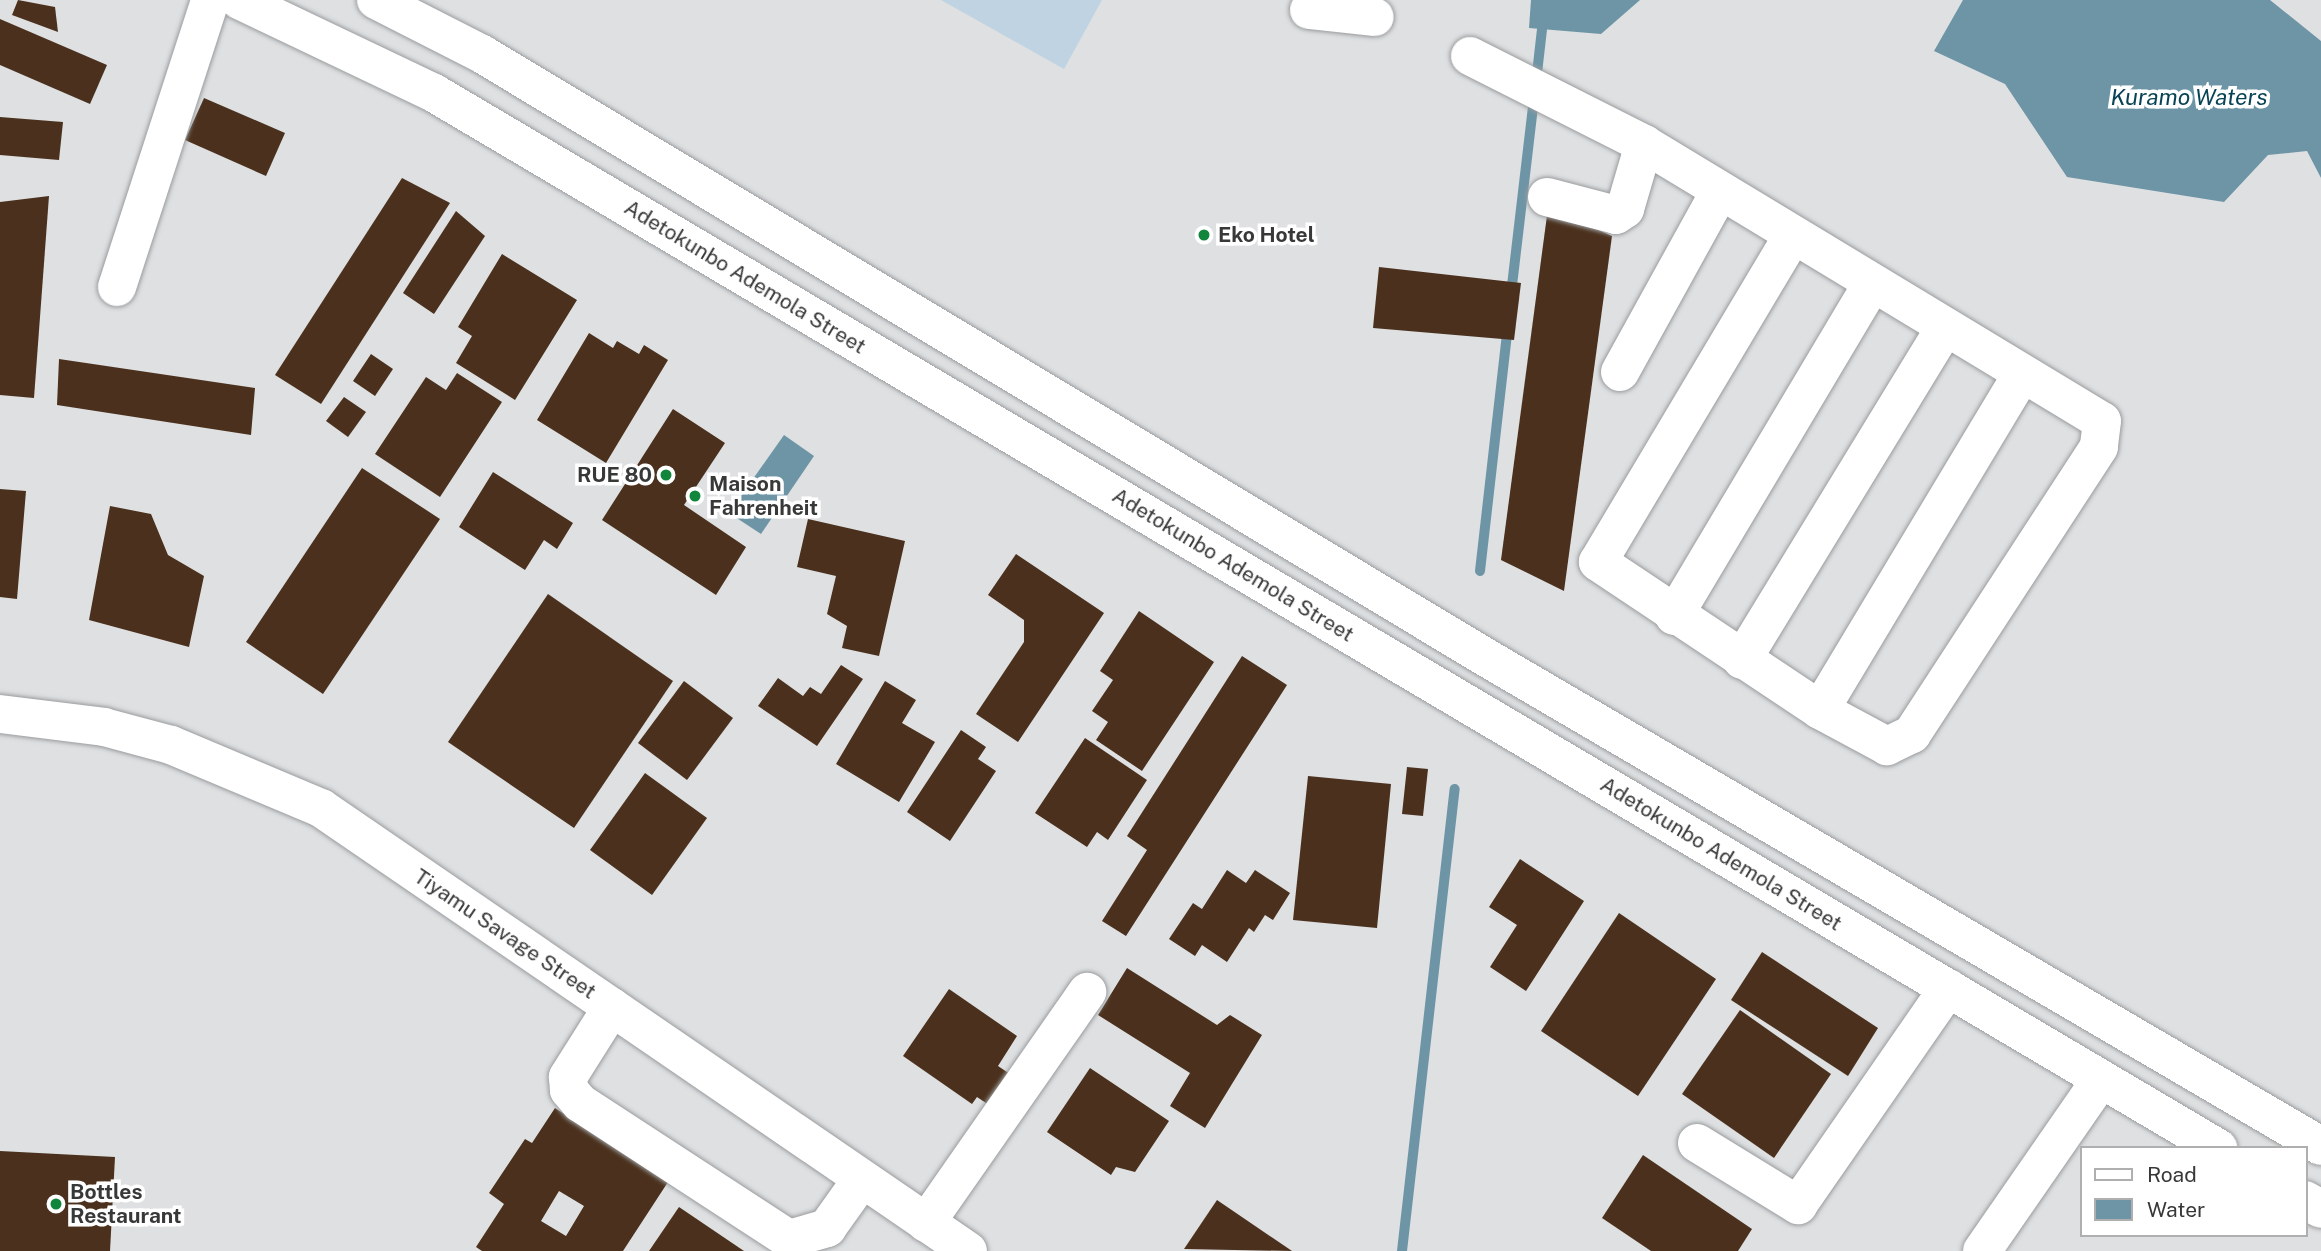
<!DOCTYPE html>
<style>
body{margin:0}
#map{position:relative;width:2321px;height:1251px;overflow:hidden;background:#dee0e2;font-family:"Public Sans",sans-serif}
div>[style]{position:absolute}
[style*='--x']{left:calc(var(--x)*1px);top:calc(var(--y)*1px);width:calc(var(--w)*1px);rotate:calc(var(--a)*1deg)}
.green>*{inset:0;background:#bfd3e2}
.water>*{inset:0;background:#6e95a6}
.stream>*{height:10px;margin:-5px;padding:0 5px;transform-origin:5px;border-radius:5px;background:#6e95a6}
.building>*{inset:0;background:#4b311d}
.roads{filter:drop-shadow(0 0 2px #9a9c9e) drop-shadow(0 0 2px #9a9c9e)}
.minor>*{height:38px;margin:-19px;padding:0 19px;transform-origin:19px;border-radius:19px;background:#fff}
.major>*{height:38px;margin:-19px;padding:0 19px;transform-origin:19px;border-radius:19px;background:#fff}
.dots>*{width:19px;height:19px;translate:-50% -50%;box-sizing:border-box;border:4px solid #fff;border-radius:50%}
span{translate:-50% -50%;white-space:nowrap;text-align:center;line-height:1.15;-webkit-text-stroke:7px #fff;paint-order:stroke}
.poi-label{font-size:21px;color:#373838;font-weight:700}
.left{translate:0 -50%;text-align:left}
.right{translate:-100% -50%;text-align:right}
.street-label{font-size:21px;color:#373838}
.water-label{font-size:23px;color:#094356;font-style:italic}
.legend{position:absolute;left:2080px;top:1146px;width:228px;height:91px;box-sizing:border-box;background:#fff;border:2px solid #afafaf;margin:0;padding:9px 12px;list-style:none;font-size:21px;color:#373838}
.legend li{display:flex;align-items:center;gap:14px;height:35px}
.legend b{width:35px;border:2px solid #afafaf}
</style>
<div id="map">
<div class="green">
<i style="clip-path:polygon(941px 0,1102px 0,1064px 69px)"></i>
</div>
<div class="water">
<i style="clip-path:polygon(1531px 0,1640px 0,1601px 34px,1529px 28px)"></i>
<i style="clip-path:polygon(1963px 0,2270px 0,2321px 41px,2321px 178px,2307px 151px,2268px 155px,2224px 202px,2067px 177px,2005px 84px,1934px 51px)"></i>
<i style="clip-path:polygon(784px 435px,814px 456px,761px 534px,729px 513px)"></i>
</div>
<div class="stream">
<i style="--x:1536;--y:82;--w:53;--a:-83.5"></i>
<i style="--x:1511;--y:294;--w:197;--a:-83.3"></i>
<i style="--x:1480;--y:571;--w:246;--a:-83.5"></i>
<i style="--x:1402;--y:1251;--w:465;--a:-83.5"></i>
</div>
<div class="building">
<i style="clip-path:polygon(18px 0,55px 7px,58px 32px,12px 15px)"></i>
<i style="clip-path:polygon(0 19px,107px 65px,90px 104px,0 65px)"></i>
<i style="clip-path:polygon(204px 98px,285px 133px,266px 176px,185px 140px)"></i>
<i style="clip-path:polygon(0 117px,63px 122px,59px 160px,0 155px)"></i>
<i style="clip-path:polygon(402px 178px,450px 203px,321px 404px,275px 375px)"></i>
<i style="clip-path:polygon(49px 196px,34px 398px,0 395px,0 202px)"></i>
<i style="clip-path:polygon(1548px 208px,1612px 236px,1564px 591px,1501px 560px)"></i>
<i style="clip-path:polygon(456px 211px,485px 236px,434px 314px,403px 293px)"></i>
<i style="clip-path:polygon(502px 254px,577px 300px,515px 400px,456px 363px,472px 336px,458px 327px)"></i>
<i style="clip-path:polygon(1379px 267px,1521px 283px,1514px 340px,1373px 328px)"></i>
<i style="clip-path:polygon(589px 333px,613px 348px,617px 341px,639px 354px,644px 345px,668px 360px,606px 463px,537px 420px)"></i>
<i style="clip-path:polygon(371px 354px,393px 369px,375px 396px,353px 381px)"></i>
<i style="clip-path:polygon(59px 359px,255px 388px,251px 435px,57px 405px)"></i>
<i style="clip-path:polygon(457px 373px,502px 402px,440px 497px,375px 454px,426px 377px,446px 390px)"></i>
<i style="clip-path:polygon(344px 397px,366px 412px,348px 437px,326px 421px)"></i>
<i style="clip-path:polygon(673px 409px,725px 443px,684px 505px,746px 547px,716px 595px,602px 520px)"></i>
<i style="clip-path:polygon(362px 468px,440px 519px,323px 694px,246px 642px)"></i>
<i style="clip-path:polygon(493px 472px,573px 523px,557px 549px,544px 540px,525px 570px,459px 527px)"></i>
<i style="clip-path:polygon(0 489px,26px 491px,17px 599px,0 597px)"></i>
<i style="clip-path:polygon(110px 506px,151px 514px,168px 555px,204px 576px,189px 647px,89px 620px)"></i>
<i style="clip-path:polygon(808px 519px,905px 541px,879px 656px,842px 648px,847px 626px,827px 614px,836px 576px,797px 567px)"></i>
<i style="clip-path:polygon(1016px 554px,1104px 613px,1018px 742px,976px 714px,1024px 642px,1024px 620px,988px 595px)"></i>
<i style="clip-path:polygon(548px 594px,673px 681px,574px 828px,448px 742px)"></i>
<i style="clip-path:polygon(1139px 611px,1214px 662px,1142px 771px,1096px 740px,1108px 722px,1092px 711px,1113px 680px,1100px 671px)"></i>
<i style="clip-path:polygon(1242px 656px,1287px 685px,1126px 936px,1102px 921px,1147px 850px,1127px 836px)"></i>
<i style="clip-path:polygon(841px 665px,863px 679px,817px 746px,758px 706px,778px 678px,803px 696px,810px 687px,821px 694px)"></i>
<i style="clip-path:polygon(684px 681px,733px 718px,687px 780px,638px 743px)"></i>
<i style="clip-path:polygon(885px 681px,916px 700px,902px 723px,935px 742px,899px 802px,836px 764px)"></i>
<i style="clip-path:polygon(961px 730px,986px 747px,978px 759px,996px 771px,950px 841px,907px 812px)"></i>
<i style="clip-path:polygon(1085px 738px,1147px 780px,1108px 840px,1097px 832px,1087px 847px,1035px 813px)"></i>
<i style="clip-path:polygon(1407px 767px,1428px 769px,1423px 816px,1402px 814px)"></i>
<i style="clip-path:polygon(645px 773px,707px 818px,652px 895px,590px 850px)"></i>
<i style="clip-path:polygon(1308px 776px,1391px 784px,1377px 928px,1293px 920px)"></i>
<i style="clip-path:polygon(1520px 859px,1584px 901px,1526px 991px,1490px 967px,1517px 925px,1489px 907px)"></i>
<i style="clip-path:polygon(1227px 870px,1246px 883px,1255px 870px,1290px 893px,1273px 920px,1265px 915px,1254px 932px,1249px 928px,1227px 962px,1202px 945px,1195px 956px,1169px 939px,1193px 903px,1202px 909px)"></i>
<i style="clip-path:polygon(1619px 913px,1716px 979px,1638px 1096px,1541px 1031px)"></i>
<i style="clip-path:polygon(1762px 952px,1878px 1028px,1848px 1076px,1731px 1000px)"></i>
<i style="clip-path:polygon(1127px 968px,1217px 1025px,1230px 1015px,1262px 1035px,1205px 1128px,1170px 1106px,1190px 1073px,1098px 1015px)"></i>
<i style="clip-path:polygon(949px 989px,1017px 1036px,998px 1066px,1013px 1076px,992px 1107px,977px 1097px,972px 1104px,903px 1056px)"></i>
<i style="clip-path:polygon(1740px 1010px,1831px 1074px,1774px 1158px,1682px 1094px)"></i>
<i style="clip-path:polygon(1090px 1068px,1169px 1121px,1135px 1172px,1116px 1167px,1111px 1175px,1047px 1132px)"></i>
<i style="clip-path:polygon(evenodd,555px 1108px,668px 1182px,623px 1251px,482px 1251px,476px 1247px,504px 1204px,489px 1193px,525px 1139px,532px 1143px,555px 1108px,559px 1191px,584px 1206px,566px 1236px,541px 1221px,559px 1191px)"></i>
<i style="clip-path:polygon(0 1151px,115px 1157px,110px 1251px,0 1251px)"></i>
<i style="clip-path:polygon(1643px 1155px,1752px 1229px,1738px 1251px,1651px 1251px,1602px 1218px)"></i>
<i style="clip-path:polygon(1217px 1200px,1292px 1251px,1184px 1249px)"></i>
<i style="clip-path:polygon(679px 1207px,744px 1251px,649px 1251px)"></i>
</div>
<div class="roads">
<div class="minor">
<i style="--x:1309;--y:10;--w:66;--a:6.1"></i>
<i style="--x:1470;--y:56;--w:195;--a:26.8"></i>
<i style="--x:1644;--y:144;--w:535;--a:31.17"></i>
<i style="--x:2102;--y:421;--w:26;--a:97"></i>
<i style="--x:2099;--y:447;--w:343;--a:123.1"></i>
<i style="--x:1912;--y:734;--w:28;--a:154"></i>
<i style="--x:1887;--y:746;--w:76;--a:-151.8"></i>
<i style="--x:1820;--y:710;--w:267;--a:-146.3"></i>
<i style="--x:1598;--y:562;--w:381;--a:-59.2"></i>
<i style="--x:1547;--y:197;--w:71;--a:14.6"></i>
<i style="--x:1616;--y:215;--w:11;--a:-34"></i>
<i style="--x:1625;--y:209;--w:68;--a:-73.7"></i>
<i style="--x:117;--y:287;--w:302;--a:-72"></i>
<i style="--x:1620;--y:372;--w:207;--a:-61.1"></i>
<i style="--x:1674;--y:616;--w:387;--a:-59.2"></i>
<i style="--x:1742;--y:660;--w:388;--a:-58.6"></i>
<i style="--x:1820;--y:710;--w:390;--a:-59"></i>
<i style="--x:0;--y:714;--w:105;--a:7.1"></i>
<i style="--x:104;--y:727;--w:69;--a:15"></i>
<i style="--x:171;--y:745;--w:163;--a:22.8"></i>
<i style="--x:321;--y:808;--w:784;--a:34.4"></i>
<i style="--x:612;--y:1007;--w:83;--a:122.2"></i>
<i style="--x:568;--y:1077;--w:13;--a:86"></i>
<i style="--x:569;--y:1090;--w:17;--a:50"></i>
<i style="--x:580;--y:1103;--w:249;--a:33.1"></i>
<i style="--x:789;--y:1239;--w:40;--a:-16"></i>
<i style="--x:827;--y:1228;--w:60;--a:-54.5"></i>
<i style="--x:1697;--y:1143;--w:119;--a:31.5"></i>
<i style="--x:1798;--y:1205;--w:264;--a:-55.3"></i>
<i style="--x:926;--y:1223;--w:282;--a:-55.1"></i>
<i style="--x:1982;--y:1251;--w:209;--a:-55.3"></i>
</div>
<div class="major">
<i style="--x:239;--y:0;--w:216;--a:25.5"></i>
<i style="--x:434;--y:93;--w:2073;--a:30.6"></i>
<i style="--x:376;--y:0;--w:119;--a:27"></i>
<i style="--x:482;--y:54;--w:1164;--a:31.01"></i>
<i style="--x:1480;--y:654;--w:974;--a:30.33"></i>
<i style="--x:2305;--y:1200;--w:18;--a:29"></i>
</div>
</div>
<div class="dots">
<i style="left:1204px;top:235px;background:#12853d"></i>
<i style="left:666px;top:475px;background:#12853d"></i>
<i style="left:695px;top:496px;background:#12853d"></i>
<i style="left:56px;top:1204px;background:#12853d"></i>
</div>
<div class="poi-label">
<span class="left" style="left:1218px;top:235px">Eko Hotel</span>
<span class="right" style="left:652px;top:475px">RUE 80</span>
<span class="left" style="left:709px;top:496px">Maison<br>Fahrenheit</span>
<span class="left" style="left:70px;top:1204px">Bottles<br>Restaurant</span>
</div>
<div class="street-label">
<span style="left:745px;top:277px;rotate:31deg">Adetokunbo Ademola Street</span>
<span style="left:1233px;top:565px;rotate:31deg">Adetokunbo Ademola Street</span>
<span style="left:1721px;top:854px;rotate:31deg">Adetokunbo Ademola Street</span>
<span style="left:505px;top:934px;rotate:34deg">Tiyamu Savage Street</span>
</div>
<div class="water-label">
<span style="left:2189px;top:97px">Kuramo Waters</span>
</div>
<ul class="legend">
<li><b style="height:9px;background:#fff"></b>Road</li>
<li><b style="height:19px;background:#6e95a6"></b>Water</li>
</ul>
</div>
